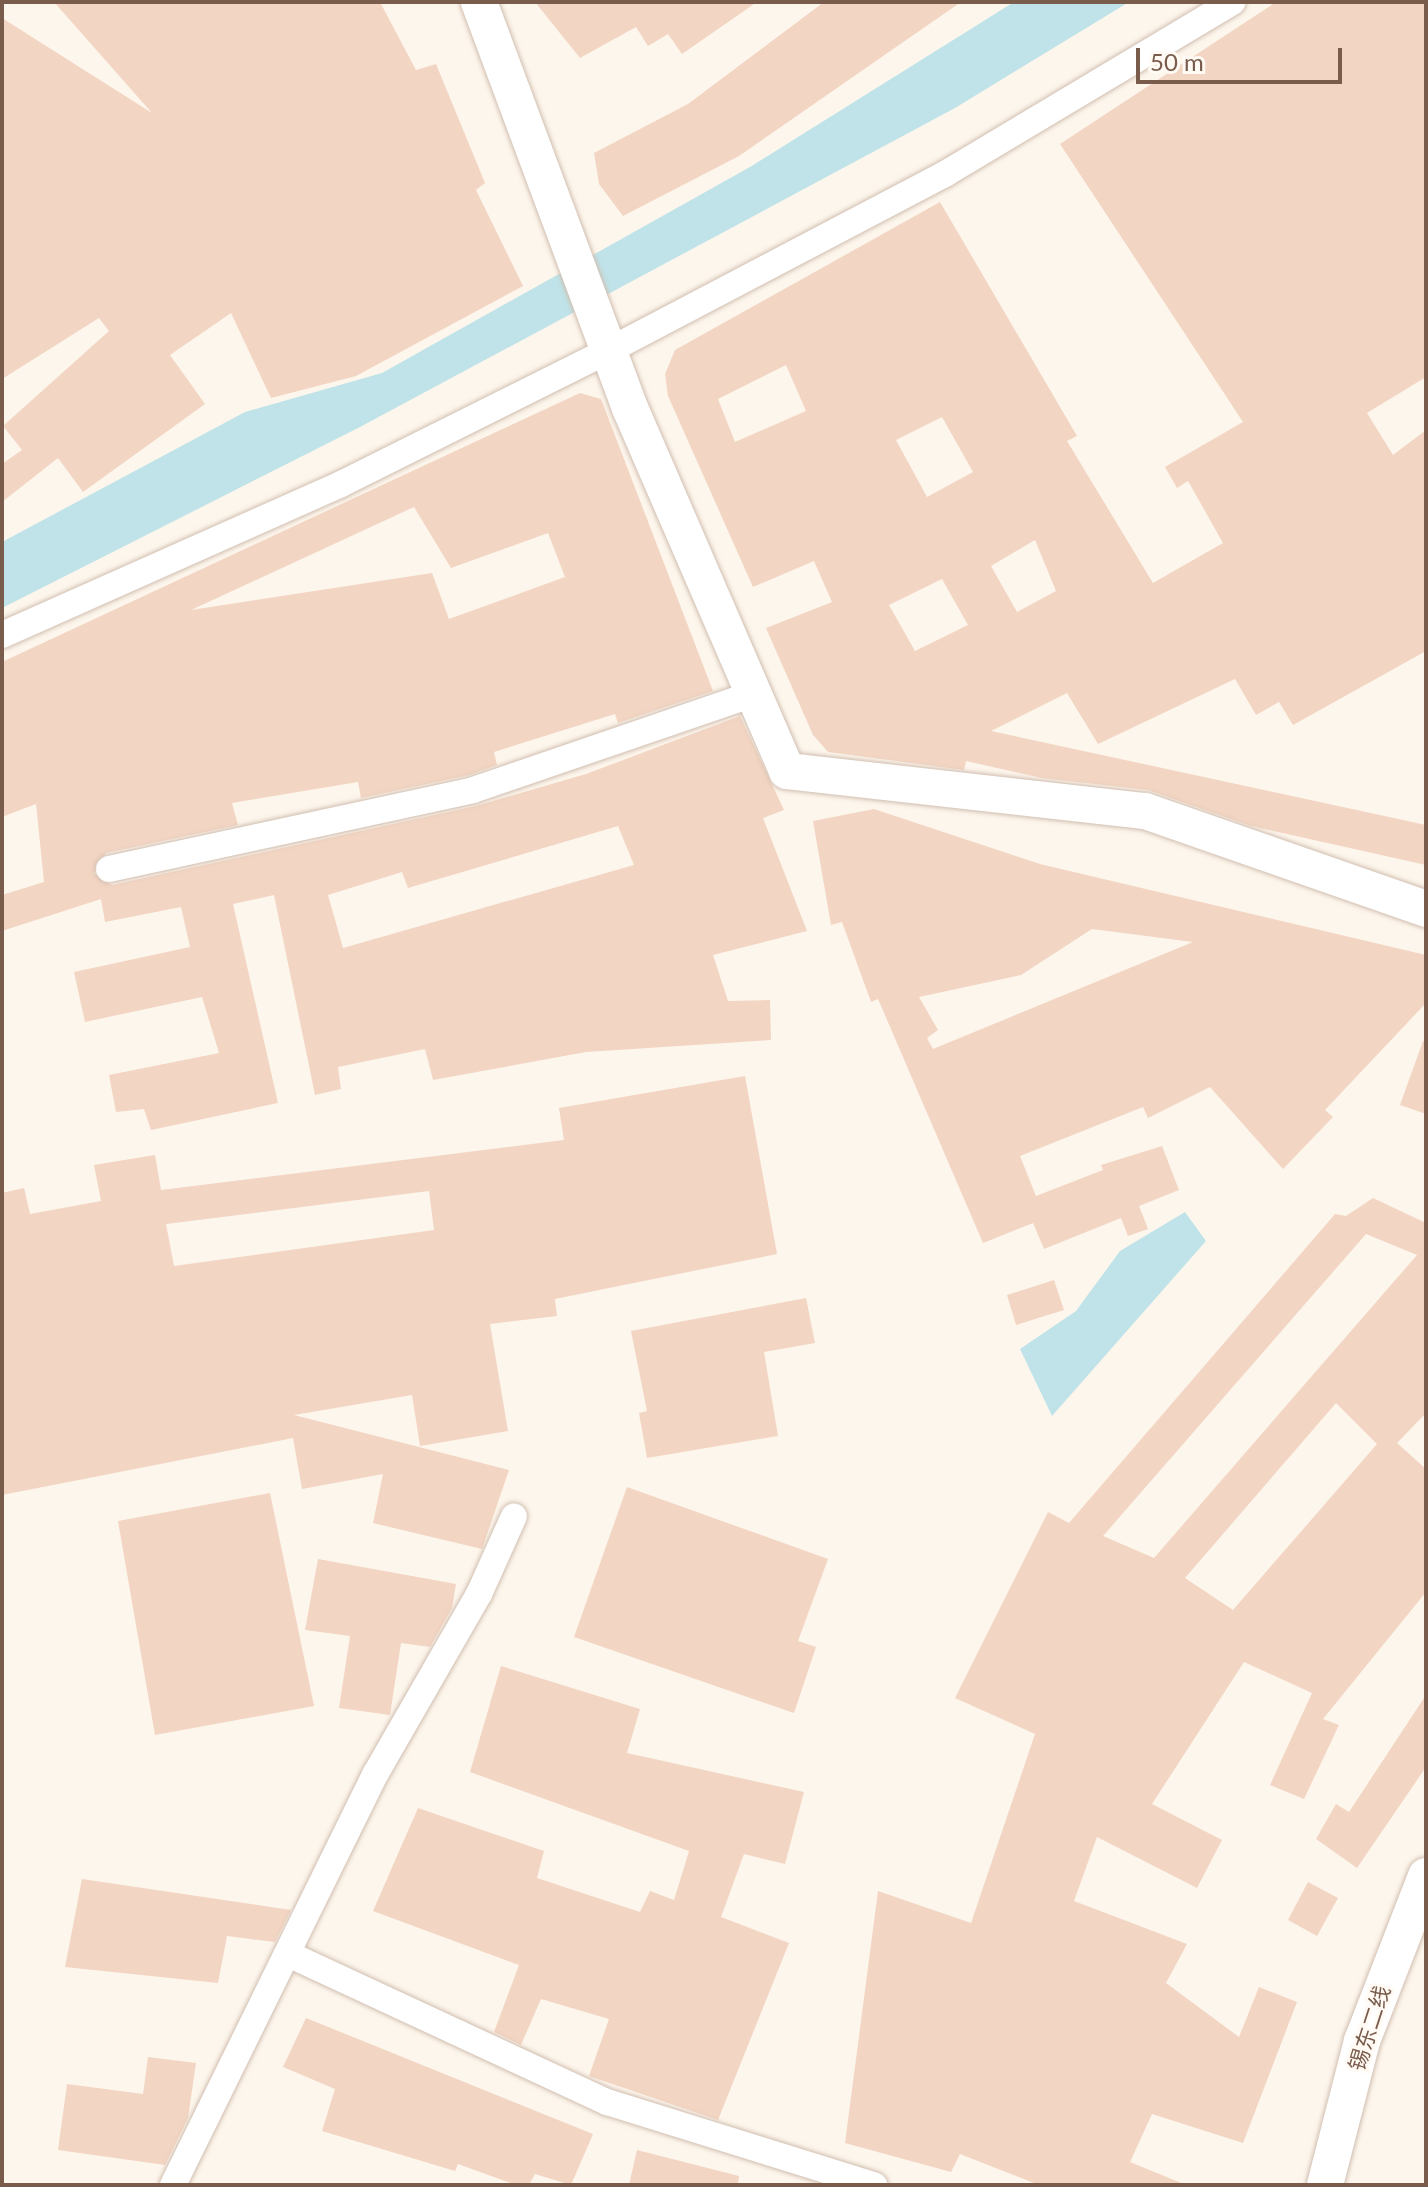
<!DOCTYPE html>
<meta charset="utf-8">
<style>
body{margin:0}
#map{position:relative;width:1428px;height:2187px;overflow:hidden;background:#fdf6ec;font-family:Lato,"Noto Sans SC",sans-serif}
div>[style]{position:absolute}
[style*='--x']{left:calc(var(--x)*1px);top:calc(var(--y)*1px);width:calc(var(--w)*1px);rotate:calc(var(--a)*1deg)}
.water>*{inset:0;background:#bfe3e8}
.building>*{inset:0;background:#f3d5c3}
.roads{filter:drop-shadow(0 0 2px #d1beb0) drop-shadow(0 0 2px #d1beb0)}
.street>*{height:26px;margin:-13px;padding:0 13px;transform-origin:13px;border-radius:13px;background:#fff}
.secondary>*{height:36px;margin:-18px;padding:0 18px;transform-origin:18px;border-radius:18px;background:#fff}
span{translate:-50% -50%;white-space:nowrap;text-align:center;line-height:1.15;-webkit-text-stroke:6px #fffaf3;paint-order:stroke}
.street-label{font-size:22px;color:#7a5c4d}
.frame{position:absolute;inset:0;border:4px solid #7a5c4d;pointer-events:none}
.scale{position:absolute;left:1136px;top:48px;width:206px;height:36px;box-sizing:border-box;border:4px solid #7a5c4d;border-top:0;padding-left:10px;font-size:24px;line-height:28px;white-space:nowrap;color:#7a5c4d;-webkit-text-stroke:6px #fffaf3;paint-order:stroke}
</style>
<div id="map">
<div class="water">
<i style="clip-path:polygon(1014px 2px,1129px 2px,955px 108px,360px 427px,2px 608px,2px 542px,245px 412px,382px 373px,750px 167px)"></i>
<i style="clip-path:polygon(1185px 1212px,1206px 1241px,1052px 1416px,1020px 1349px,1076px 1311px,1120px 1251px)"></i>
</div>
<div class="building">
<i style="clip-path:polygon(54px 2px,380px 2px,416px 70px,436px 64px,485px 183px,476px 190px,523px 286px,356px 376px,271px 398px,231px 313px,170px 355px,205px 404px,83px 492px,58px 458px,2px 502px,2px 464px,22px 450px,3px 426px,109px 331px,99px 318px,2px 379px,2px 18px,152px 113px)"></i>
<i style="clip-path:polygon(535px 2px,757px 2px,682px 54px,668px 34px,648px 46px,636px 27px,580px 58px)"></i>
<i style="clip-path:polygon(824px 2px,961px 2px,739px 156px,623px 216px,599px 184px,594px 153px,688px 104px)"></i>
<i style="clip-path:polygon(evenodd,1276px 2px,1426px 2px,1426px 377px,1367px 413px,1393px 455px,1426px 430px,1426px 651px,1293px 725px,1279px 702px,1256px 715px,1235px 679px,1098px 744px,1067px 693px,991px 731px,1426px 825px,1426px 865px,1251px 826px,1148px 790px,1042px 778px,966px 761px,964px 770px,828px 752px,813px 735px,766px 628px,832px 602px,814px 561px,753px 587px,668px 396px,665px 374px,675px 350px,940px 202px,1077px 436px,1067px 441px,1153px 583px,1223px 543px,1188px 481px,1177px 488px,1165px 467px,1243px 422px,1060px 144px,1276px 2px,786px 365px,806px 411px,735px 442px,718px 399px,786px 365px,1276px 2px,942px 417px,973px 472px,927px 497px,896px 440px,942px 417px,1276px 2px,1035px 540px,1056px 591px,1017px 612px,991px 566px,1035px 540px,1276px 2px,942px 579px,968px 625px,915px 651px,889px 605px,942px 579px)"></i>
<i style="clip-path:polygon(evenodd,580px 393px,601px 399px,713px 691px,618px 723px,615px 714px,494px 752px,497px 765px,469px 775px,361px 798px,358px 782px,232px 803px,238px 825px,106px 853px,94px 873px,112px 885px,476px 806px,586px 774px,740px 716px,784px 810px,763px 818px,807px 931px,713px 955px,728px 1001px,770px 1000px,771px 1040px,586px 1052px,433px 1080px,425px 1049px,338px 1067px,341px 1089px,315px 1095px,274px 895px,233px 904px,278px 1103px,151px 1130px,144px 1109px,116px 1112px,109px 1075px,219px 1053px,202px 997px,85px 1022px,74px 972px,190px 947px,181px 907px,105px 922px,101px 899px,2px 931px,2px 895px,44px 882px,36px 804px,2px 817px,2px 662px,580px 393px,414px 507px,451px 568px,548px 533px,565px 577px,449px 619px,432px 573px,191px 610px,414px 507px,580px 393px,618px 826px,634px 865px,343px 948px,328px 895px,402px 872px,408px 888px,618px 826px)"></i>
<i style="clip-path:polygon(evenodd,874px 809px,1040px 864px,1426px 955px,1426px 1003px,1325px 1110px,1333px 1117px,1283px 1169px,1210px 1087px,1148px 1118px,1143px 1107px,1020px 1156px,1036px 1196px,1103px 1170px,1101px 1165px,1162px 1146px,1179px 1190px,1139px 1206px,1148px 1229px,1128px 1236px,1121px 1218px,1044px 1249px,1033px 1223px,983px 1243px,878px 999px,871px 1002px,842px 922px,831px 925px,813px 821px,874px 809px,1092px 929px,1193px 942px,933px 1049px,927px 1038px,938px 1030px,919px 997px,1021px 975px,1092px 929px)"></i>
<i style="clip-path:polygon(1423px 1041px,1426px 1041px,1426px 1114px,1400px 1105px)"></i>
<i style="clip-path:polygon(evenodd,745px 1076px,777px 1254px,555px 1299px,557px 1316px,490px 1324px,508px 1431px,420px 1446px,412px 1395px,294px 1415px,509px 1470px,482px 1549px,373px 1523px,383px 1474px,302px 1489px,293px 1438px,2px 1495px,2px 1193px,24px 1188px,30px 1214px,101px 1201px,94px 1165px,155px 1155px,161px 1190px,564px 1140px,559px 1108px,745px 1076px,429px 1191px,434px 1230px,174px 1266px,166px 1224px,429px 1191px)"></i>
<i style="clip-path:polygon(evenodd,1373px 1198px,1426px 1223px,1426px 1413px,1397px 1443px,1426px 1469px,1426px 1592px,1323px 1719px,1339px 1725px,1304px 1799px,1270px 1785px,1312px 1693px,1244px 1662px,1152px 1804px,1222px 1840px,1197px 1888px,1097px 1837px,1074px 1901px,1187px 1944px,1166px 1983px,1239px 2037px,1259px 1987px,1297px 2002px,1243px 2143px,1152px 2114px,1130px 2162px,1186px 2185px,1039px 2185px,960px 2154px,951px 2172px,845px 2143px,878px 1891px,971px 1923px,1035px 1734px,955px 1698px,1048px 1512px,1069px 1523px,1335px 1214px,1346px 1216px,1373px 1198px,1366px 1234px,1417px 1255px,1154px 1558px,1103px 1536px,1366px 1234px,1373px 1198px,1336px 1403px,1377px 1444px,1233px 1610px,1185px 1578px,1336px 1403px)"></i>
<i style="clip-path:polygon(1054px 1280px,1064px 1310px,1016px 1325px,1007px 1295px)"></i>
<i style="clip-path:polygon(806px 1298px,815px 1343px,764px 1352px,778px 1436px,647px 1458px,639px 1413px,647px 1411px,631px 1331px)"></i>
<i style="clip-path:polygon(627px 1487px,828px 1559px,798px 1641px,816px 1647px,794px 1713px,574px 1637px)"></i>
<i style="clip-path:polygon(270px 1493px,314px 1706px,155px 1735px,118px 1521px)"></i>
<i style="clip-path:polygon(318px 1559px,456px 1584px,452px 1608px,430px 1647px,401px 1643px,390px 1715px,339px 1708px,350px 1636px,305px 1630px)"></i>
<i style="clip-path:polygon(501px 1666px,640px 1709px,627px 1753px,804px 1792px,785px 1864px,744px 1854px,721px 1917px,789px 1943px,718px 2120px,589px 2076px,609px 2019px,541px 1999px,521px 2045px,494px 2032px,519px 1965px,373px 1911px,418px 1808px,544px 1851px,537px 1878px,640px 1912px,650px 1891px,674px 1900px,689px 1851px,470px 1772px)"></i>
<i style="clip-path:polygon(1426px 1695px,1426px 1767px,1357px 1868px,1316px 1839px,1336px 1804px,1349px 1812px)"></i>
<i style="clip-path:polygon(82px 1879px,291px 1910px,275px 1942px,227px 1936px,218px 1983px,65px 1967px)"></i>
<i style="clip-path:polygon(1308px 1882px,1338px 1898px,1317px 1936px,1288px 1920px)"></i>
<i style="clip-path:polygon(306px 2018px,593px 2134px,571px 2185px,535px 2174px,529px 2185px,516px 2185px,458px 2164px,455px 2171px,322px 2131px,335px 2089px,283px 2067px)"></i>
<i style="clip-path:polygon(148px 2057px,196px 2063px,188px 2118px,165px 2165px,58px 2150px,67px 2084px,143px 2094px)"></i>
<i style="clip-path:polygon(637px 2150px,739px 2176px,738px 2185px,629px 2185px)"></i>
</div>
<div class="roads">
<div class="street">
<i style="--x:2;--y:635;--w:371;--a:-24"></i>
<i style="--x:341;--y:484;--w:298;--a:-26.5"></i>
<i style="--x:608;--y:351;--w:381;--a:-27.7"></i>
<i style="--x:945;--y:174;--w:335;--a:-30.9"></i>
<i style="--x:109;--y:869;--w:372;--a:-12.2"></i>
<i style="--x:473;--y:790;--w:296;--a:-18.9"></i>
<i style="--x:288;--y:1954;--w:352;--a:24.9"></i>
<i style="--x:607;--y:2102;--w:280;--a:17.3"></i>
<i style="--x:173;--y:2185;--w:459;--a:-63.8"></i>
<i style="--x:376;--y:1773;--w:207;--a:-60.1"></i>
<i style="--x:479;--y:1594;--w:85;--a:-65.8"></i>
</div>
<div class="secondary">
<i style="--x:479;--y:2;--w:433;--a:69.6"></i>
<i style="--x:630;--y:408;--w:395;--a:66.6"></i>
<i style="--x:787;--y:771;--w:360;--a:6.4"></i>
<i style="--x:1145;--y:811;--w:298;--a:19.2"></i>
<i style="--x:1325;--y:2185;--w:149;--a:-75.6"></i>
<i style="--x:1362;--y:2041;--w:177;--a:-68.8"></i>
</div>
</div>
<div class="street-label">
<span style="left:1369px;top:2028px;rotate:-72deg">锡东二线</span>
</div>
<div class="frame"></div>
<div class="scale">50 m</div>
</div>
